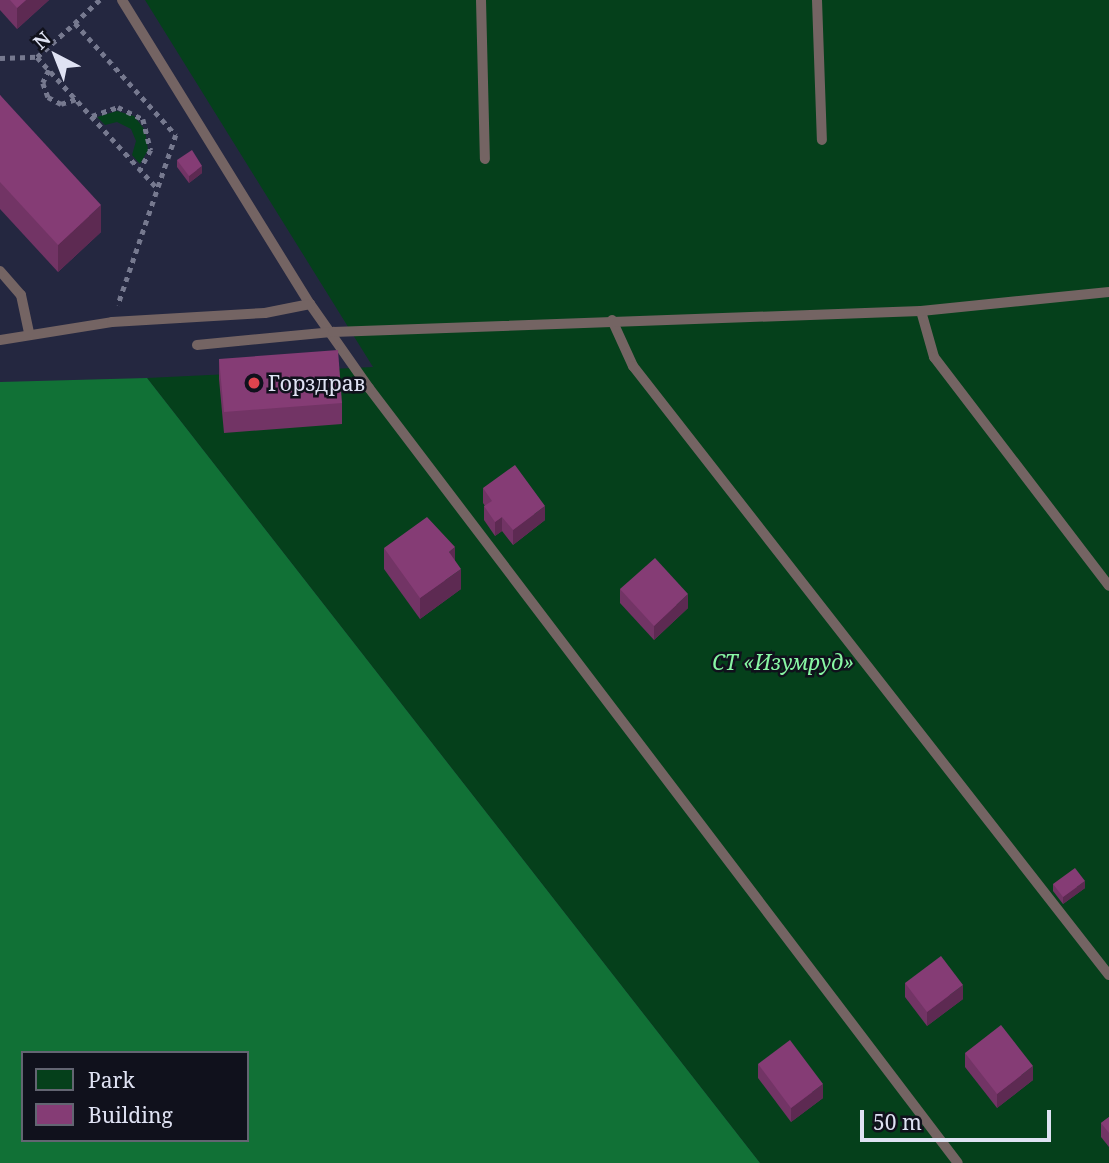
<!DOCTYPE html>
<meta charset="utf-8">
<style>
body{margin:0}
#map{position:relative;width:1109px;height:1163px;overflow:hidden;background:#242740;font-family:"Noto Serif",serif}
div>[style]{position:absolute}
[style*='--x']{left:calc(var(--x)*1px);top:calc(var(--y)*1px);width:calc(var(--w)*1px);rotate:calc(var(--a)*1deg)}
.green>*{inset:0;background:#05401b}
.forest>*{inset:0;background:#117136}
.path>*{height:4.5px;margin-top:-2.25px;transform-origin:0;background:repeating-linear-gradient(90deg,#76798f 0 5px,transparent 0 10px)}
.lane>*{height:10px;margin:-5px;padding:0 5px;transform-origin:5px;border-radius:5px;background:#746463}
.wall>*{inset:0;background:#723465}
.shaded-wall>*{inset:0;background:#5d2a52}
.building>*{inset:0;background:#853c75}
.dots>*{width:19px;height:19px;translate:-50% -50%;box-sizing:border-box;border:4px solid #10111c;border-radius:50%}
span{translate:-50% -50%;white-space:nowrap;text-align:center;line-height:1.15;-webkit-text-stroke:5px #10111c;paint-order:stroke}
.poi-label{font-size:21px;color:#dfe2f3}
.left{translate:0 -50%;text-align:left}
.park-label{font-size:21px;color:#88f7a4;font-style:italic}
.legend{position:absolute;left:21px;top:1051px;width:228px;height:91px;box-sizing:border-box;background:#10111c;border:2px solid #636572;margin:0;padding:9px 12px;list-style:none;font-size:21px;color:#dfe2f3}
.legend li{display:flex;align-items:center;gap:14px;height:35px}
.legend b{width:35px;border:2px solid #636572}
.north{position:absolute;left:21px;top:21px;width:70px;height:70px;-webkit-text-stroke:5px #10111c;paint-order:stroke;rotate:318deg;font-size:19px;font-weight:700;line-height:28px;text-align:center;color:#dfe2f3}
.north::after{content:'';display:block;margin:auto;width:24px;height:32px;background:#dfe2f3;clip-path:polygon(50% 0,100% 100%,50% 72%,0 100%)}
.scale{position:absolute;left:860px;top:1110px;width:191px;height:32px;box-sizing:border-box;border:4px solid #dfe2f3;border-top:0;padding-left:9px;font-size:21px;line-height:24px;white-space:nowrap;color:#dfe2f3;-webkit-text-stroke:5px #10111c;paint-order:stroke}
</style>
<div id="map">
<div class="green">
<i style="clip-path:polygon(145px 0,1109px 0,1109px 1163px,760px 1163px,147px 378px,373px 367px)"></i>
<i style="clip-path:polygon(117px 111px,134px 116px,145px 130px,148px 150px,140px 164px,132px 155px,136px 141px,131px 129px,117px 122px,105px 125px,97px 117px)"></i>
</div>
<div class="forest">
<i style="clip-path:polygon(evenodd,147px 378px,760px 1163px,0 1163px,0 382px,147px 378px,23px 1053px,247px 1053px,247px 1140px,23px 1140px,23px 1053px)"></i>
</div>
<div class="path">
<i style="--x:100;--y:0;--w:34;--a:137"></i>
<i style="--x:75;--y:23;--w:151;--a:48"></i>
<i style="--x:176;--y:135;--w:180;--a:108.8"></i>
<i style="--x:37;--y:57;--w:178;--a:47.5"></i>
<i style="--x:0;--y:58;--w:37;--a:-2"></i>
<i style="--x:37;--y:57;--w:51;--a:-41.8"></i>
<i style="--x:49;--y:70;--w:14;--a:115"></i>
<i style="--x:43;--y:83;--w:15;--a:70"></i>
<i style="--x:48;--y:97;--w:15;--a:28"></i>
<i style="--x:61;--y:104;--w:16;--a:-18"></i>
<i style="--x:92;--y:116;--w:28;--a:-19"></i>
<i style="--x:118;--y:107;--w:28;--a:26"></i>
<i style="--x:143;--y:119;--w:32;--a:76"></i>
<i style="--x:151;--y:150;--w:23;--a:119"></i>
</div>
<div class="lane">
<i style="--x:122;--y:0;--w:357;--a:58.3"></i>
<i style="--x:310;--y:304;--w:103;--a:54.9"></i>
<i style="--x:369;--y:388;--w:973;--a:52.77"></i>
<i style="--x:481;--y:0;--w:159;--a:88.6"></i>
<i style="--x:817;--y:0;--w:140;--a:88"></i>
<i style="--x:0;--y:271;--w:32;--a:49"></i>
<i style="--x:21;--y:295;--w:39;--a:78"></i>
<i style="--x:921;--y:311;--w:48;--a:74.2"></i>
<i style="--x:934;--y:357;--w:288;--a:52.6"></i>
<i style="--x:612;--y:320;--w:51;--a:65.5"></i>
<i style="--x:633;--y:366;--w:773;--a:51.99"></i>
<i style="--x:0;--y:340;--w:113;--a:-9.1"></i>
<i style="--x:112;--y:322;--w:153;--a:-3.4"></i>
<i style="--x:265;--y:313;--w:46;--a:-11.3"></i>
<i style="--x:197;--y:345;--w:137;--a:-5.5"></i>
<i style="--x:333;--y:332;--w:588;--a:-2.05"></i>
<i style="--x:921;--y:311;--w:189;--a:-5.8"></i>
</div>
<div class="wall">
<i style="clip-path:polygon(0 0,49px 0,17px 29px,0 10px)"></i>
<i style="clip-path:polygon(0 95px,101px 232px,58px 272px,0 209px)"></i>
<i style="clip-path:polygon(177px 160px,202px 173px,189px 183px,177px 167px)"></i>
<i style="clip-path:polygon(219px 359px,342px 403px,342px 424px,224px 433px,219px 379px)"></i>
<i style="clip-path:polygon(483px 488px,545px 520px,513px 545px,502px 531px,495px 536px,484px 520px,484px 506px,485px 506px,483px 503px)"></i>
<i style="clip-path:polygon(384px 548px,461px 589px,420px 619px,384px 569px)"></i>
<i style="clip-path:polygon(620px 589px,688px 608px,654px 640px,620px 603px)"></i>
<i style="clip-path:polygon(1053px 884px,1085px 888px,1063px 904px,1053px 891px)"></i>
<i style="clip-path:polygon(905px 983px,963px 999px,927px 1026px,905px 997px)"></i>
<i style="clip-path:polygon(965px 1053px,1033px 1080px,997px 1108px,965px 1067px)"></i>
<i style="clip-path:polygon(758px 1064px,823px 1098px,791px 1122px,758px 1078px)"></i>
<i style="clip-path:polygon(1109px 1117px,1109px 1147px,1101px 1137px,1101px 1123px)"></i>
</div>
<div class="shaded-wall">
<i style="clip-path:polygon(26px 0,49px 0,17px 29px,17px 8px)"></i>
<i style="clip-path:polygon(202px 166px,202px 173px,189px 183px,189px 176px)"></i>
<i style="clip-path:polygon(101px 205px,101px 232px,58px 272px,58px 245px)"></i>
<i style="clip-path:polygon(545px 506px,545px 520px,513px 545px,513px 530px)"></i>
<i style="clip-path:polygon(502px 517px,502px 531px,495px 536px,495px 522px)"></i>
<i style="clip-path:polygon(455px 547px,455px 568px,449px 552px)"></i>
<i style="clip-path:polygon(461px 569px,461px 589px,420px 619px,420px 598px)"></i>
<i style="clip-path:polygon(688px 594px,688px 608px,654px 640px,654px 626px)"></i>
<i style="clip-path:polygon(1085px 881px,1085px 888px,1063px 904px,1063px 897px)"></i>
<i style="clip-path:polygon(963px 985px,963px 999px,927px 1026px,927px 1012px)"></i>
<i style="clip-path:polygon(1033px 1066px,1033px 1080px,997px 1108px,997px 1094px)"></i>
<i style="clip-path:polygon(823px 1084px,823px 1098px,791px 1122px,791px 1108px)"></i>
</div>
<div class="building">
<i style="clip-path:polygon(10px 0,26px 0,17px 8px)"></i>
<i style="clip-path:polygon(0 95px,101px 205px,58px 245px,0 182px)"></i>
<i style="clip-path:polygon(192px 150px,202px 166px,189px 176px,177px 160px)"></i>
<i style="clip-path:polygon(338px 350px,342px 403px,224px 412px,219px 359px)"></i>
<i style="clip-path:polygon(515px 465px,545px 506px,513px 530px,502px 517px,495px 522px,484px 506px,492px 501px,483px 488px)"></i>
<i style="clip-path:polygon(427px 517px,455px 547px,449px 552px,461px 569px,420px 598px,384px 548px)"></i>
<i style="clip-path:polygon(655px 558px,688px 594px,654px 626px,620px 589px)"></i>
<i style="clip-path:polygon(1075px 868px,1085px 881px,1063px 897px,1053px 884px)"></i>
<i style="clip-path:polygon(941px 956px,963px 985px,927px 1012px,905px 983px)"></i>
<i style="clip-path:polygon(1001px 1025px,1033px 1066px,997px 1094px,965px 1053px)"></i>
<i style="clip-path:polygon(790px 1040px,823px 1084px,791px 1108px,758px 1064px)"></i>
<i style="clip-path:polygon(1109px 1117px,1109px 1133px,1101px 1123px)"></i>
</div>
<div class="dots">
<i style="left:254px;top:383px;background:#e0444e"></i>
</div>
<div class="poi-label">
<span class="left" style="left:268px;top:383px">Горздрав</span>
</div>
<div class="park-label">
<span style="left:783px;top:662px">СТ «Изумруд»</span>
</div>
<ul class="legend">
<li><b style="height:19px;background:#05401b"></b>Park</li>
<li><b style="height:19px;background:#853c75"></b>Building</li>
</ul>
<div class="north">N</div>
<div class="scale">50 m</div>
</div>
